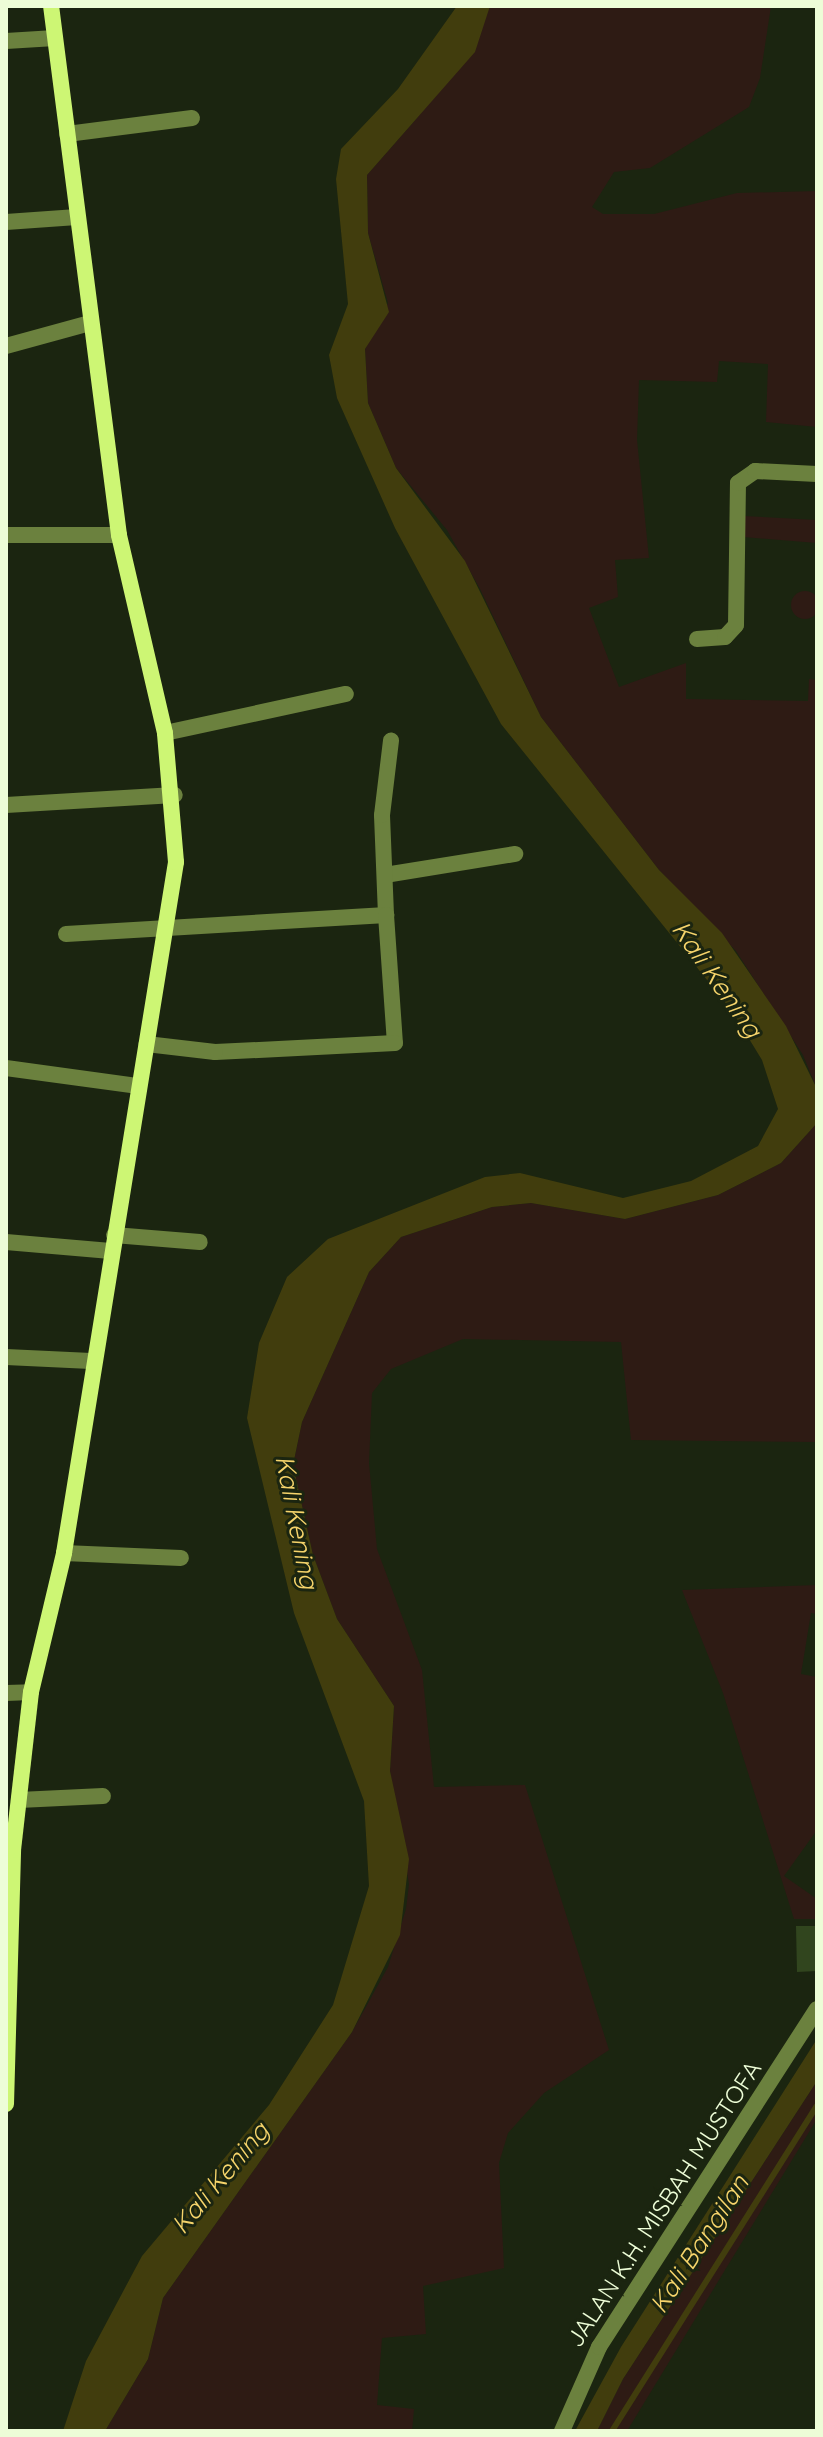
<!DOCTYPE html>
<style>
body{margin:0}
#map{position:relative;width:823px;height:2437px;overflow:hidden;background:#1b2510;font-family:Quicksand,sans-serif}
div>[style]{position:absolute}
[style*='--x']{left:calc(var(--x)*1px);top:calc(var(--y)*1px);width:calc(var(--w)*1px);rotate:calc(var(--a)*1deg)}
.green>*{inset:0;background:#2e1b14}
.round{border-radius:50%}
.water>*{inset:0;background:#413d0d}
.stream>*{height:6px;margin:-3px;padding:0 3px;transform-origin:3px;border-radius:3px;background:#413d0d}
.building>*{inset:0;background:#31451e}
.street>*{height:16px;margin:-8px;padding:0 8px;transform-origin:8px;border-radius:8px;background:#6b813e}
.secondary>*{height:16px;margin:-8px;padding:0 8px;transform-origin:8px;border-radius:8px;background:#cdf674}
span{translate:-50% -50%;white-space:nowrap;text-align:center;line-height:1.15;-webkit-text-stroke:6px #1b2510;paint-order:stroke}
.street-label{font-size:24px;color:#edfdd7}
.water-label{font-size:26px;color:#f6d46b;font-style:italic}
.frame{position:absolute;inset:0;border:8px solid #edfdd7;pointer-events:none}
</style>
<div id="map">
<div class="green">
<i style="clip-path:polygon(490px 6px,771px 6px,760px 78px,749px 107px,650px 168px,614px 172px,592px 207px,603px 214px,654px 214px,737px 193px,817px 191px,817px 427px,766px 422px,768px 364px,719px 361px,717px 382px,639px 380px,637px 440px,649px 558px,615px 560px,618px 597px,589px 608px,619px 687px,686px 663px,686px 699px,808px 701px,809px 679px,817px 680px,817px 1089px,803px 1055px,736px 951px,659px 870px,541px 717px,480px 589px,447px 530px,396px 468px,368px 403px,365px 349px,388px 303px,368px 233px,367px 175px,417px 118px)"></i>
<i style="clip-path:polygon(744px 516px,817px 520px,817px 543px,743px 537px)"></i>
<i class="round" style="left:791px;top:591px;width:28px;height:28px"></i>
<i style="clip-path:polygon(817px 1123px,817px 1442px,631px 1440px,621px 1342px,463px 1339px,391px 1369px,372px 1393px,369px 1463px,377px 1549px,422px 1670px,434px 1787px,525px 1785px,609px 2050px,544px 2093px,508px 2133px,499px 2163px,504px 2268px,423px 2286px,426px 2334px,382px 2338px,377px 2405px,414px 2409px,412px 2431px,105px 2431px,148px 2359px,163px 2298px,352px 2032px,388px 1967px,406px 1909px,409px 1884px,390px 1771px,394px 1706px,337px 1619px,313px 1555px,293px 1465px,302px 1422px,369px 1272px,401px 1237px,492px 1207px,531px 1203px,625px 1219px,718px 1195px,781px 1163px)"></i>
<i style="clip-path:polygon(817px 1585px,817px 1614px,811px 1613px,801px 1674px,817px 1677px,817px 1830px,784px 1876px,817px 1899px,817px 1919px,794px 1919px,723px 1693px,682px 1590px)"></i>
<i style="clip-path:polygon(817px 2081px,817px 2119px,627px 2431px,597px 2431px,623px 2379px)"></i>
</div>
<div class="water">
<i style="clip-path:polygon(457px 6px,490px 6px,475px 52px,367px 175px,368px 233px,389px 312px,365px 349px,368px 403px,396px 468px,465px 561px,541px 717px,659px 870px,722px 933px,786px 1026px,817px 1089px,817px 1123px,781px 1163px,718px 1195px,625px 1219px,531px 1203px,492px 1207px,401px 1237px,369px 1272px,302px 1422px,293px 1465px,313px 1555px,337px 1619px,394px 1706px,390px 1771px,409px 1859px,400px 1935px,352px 2032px,163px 2298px,148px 2359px,105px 2431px,63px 2431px,86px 2361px,142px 2256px,269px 2105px,333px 2005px,369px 1886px,364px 1801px,294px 1613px,247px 1418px,259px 1343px,287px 1277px,328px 1239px,485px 1177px,520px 1173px,623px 1198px,691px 1181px,758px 1146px,778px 1109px,762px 1060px,732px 1011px,501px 724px,395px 528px,337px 398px,329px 355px,348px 304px,336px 179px,341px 149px,398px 89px)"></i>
<i style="clip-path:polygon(817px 2039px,817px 2081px,623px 2379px,597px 2431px,575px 2431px,621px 2347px)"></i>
</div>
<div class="stream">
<i style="--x:612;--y:2431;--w:384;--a:-57.8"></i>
</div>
<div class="building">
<i style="clip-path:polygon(796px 1926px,817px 1926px,817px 1971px,797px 1972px)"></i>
</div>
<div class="street">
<i style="--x:6;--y:41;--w:49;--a:-3.5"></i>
<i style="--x:67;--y:134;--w:126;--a:-7.3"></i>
<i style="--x:6;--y:222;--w:71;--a:-4"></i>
<i style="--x:6;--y:346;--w:87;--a:-15.3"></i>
<i style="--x:6;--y:535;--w:113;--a:0"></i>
<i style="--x:697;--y:639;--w:28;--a:-4"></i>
<i style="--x:725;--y:637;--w:16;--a:-47"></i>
<i style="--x:736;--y:625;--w:142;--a:-89.2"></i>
<i style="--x:738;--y:483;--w:21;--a:-35"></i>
<i style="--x:755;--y:471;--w:62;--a:2.8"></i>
<i style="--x:165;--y:733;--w:185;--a:-12.2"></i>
<i style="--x:6;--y:805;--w:169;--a:-3.4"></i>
<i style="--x:385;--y:875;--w:132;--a:-9.2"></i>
<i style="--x:386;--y:915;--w:100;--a:-92.3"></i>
<i style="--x:382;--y:815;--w:75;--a:-83.1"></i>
<i style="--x:66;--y:934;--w:321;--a:-3.4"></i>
<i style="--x:386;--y:915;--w:128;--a:86"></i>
<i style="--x:395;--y:1043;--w:180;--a:177.1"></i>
<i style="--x:215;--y:1052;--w:69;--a:-173.4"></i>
<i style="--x:6;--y:1068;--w:132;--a:7.8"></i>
<i style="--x:114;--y:1235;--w:86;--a:4.7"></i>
<i style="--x:6;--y:1242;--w:105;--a:4.9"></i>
<i style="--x:6;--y:1357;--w:85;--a:2.7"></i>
<i style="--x:64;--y:1553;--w:117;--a:2.4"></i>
<i style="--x:6;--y:1693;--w:25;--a:-2"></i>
<i style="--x:19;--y:1800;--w:84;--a:-2.7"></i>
<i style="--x:562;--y:2431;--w:92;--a:-66.2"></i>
<i style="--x:599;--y:2347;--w:402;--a:-57.2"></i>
</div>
<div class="secondary">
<i style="--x:6;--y:2104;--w:254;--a:-88.4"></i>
<i style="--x:13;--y:1850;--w:159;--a:-83.5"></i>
<i style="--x:31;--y:1692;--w:143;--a:-76.6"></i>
<i style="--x:64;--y:1553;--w:700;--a:-80.79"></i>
<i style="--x:176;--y:862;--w:129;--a:-94.9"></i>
<i style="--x:165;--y:733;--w:203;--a:-103.1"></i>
<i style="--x:119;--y:535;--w:533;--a:-97.32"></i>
</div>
<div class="street-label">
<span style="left:664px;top:2204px;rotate:-57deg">JALAN K.H. MISBAH MUSTOFA</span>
</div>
<div class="water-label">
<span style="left:717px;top:979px;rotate:55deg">Kali Kening</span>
<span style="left:297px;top:1522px;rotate:79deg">Kali Kening</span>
<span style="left:220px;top:2178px;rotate:-50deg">Kali Kening</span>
<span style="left:699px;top:2244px;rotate:-57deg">Kali Bangilan</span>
</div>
<div class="frame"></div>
</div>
